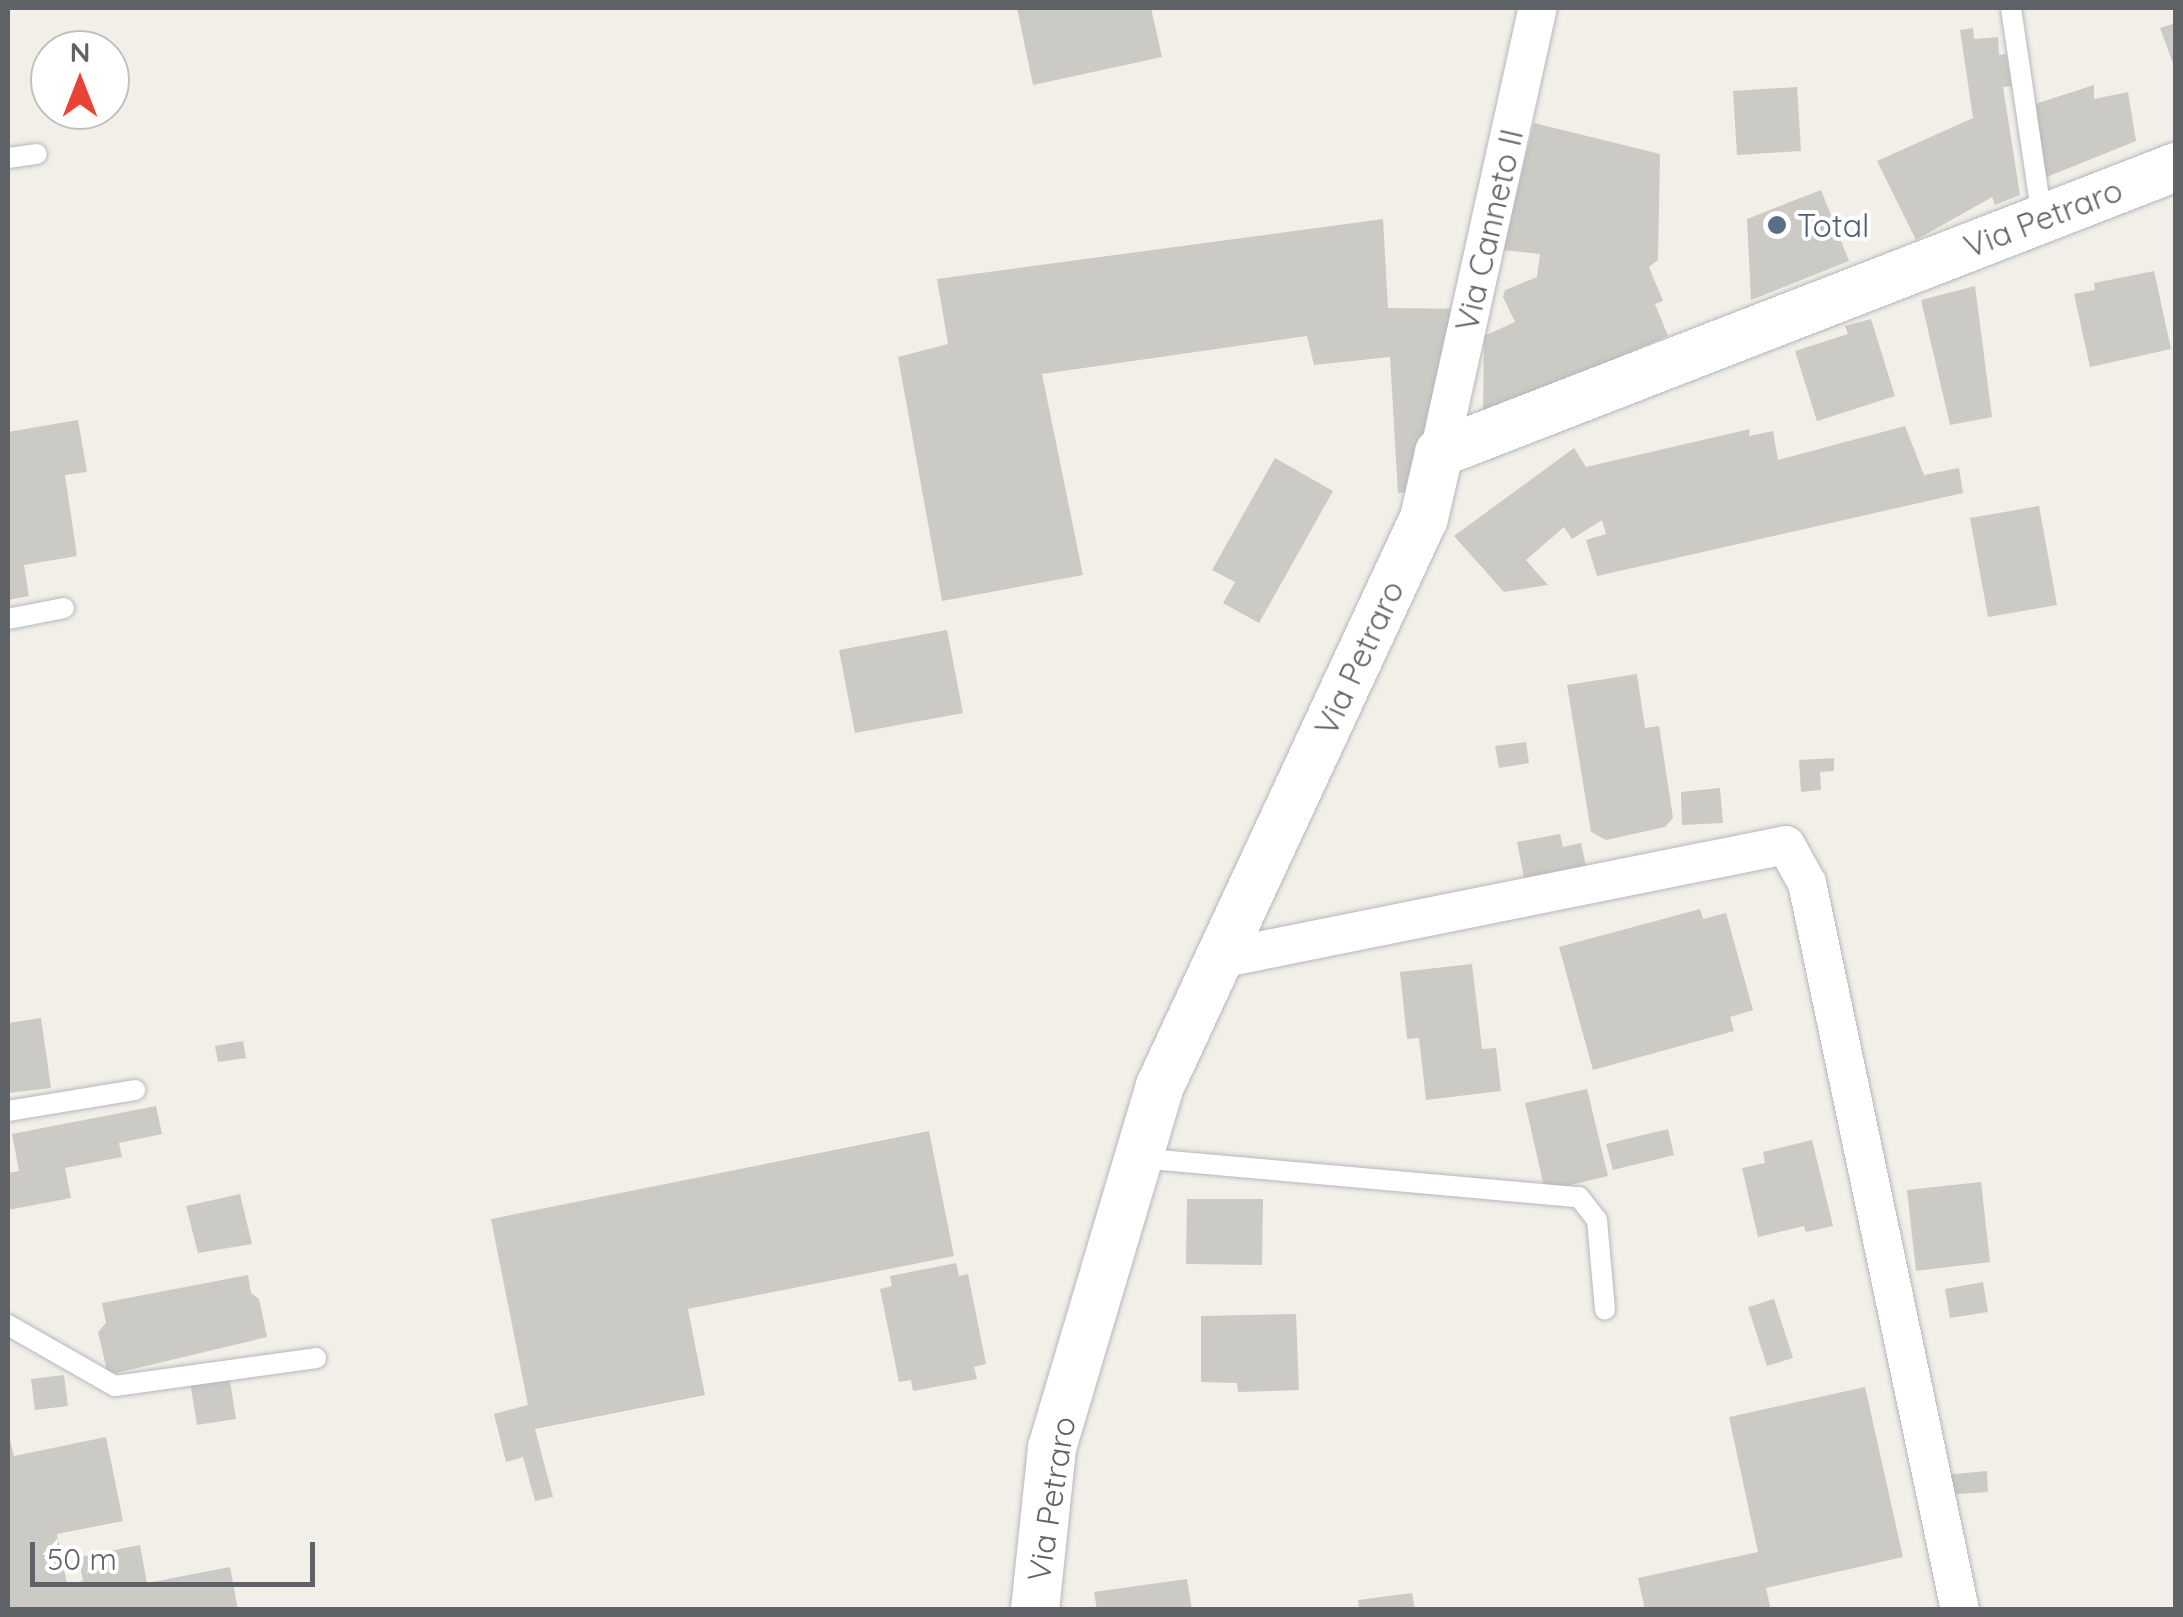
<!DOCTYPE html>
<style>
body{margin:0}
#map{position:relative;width:2183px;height:1617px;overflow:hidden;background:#f1efe8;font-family:Quicksand,sans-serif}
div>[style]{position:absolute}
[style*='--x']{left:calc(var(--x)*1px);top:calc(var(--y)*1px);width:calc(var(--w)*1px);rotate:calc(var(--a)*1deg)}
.building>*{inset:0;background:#cccac5}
.roads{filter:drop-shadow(0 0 2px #b5b8bc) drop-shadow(0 0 2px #b5b8bc)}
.service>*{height:20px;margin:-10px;padding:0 10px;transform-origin:10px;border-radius:10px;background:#fff}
.minor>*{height:38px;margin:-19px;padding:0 19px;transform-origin:19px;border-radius:19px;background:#fff}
.tertiary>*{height:48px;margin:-24px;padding:0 24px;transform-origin:24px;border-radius:24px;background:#fff}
.dots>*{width:28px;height:28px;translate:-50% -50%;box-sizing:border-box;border:5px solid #fff;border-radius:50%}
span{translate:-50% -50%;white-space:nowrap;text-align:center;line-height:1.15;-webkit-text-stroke:8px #fff;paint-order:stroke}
.street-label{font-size:32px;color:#5f6368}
.service-label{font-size:32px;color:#4e5e75}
.left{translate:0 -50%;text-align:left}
.frame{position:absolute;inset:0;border:10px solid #5f6368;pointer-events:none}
.north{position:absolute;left:30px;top:30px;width:100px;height:100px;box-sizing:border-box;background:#fff;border:2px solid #bfc1c3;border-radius:50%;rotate:0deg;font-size:28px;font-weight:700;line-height:40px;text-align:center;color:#5f6368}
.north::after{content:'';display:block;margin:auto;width:35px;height:45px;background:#ea4335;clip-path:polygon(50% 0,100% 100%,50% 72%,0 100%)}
.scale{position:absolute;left:30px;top:1542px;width:285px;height:45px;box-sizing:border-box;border:5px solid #5f6368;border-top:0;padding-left:12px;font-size:30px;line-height:35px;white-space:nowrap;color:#5f6368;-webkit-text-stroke:8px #fff;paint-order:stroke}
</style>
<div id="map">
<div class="building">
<i style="clip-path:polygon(1017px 8px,1151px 8px,1162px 57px,1033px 85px)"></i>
<i style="clip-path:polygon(2176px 23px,2176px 68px,2175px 69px,2160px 28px)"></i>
<i style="clip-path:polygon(1973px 28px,1974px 39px,1998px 37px,1999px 55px,2006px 54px,2012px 86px,2003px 87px,2020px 195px,1995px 205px,1992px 197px,1916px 240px,1877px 161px,1973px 118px,1960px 30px)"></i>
<i style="clip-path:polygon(2094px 85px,2094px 99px,2128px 92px,2136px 141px,2044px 178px,2029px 106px)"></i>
<i style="clip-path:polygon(1797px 87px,1801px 151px,1737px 155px,1733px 91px)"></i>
<i style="clip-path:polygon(1534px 123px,1660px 154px,1658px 260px,1649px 267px,1663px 301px,1655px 304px,1668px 336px,1483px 415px,1484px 336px,1515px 322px,1503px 297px,1505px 290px,1537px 277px,1540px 254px,1502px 250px)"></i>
<i style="clip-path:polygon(1821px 190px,1849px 261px,1751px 300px,1747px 219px)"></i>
<i style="clip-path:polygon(1383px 219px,1388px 308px,1469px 309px,1432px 491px,1398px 493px,1390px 357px,1314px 365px,1307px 336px,1042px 374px,1083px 575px,942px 601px,898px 357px,948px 344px,937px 279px)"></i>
<i style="clip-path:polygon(2154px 271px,2171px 349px,2090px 367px,2074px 294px,2095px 290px,2094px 283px)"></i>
<i style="clip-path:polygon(1975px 286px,1992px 417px,1950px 425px,1921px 300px)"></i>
<i style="clip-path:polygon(1871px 319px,1895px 396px,1817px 421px,1795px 351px,1848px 334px,1845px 326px)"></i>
<i style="clip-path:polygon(78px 420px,87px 472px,65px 475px,77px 556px,24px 565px,29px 596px,8px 600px,8px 432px)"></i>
<i style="clip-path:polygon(1905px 426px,1924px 475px,1959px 468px,1963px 493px,1597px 576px,1586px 540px,1606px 534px,1602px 520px,1572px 539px,1564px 527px,1526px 560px,1548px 585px,1504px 592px,1454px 536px,1574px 448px,1586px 467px,1750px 429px,1749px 436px,1773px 431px,1778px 460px)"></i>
<i style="clip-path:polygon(1275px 458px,1333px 491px,1259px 623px,1223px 603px,1235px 582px,1212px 570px)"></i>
<i style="clip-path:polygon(2039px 506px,2057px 605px,1988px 617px,1970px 518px)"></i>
<i style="clip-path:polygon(947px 630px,963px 713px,855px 733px,839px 650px)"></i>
<i style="clip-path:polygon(1637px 674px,1645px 728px,1659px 726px,1673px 818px,1665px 827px,1606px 840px,1591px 832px,1567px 685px)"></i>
<i style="clip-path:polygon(1526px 742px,1529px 763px,1499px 768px,1495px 746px)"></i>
<i style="clip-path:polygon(1834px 758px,1834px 771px,1820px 772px,1821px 790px,1801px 792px,1799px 760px)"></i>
<i style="clip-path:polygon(1720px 788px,1723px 823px,1682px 825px,1681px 792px)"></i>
<i style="clip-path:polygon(1560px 834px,1563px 847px,1581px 843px,1586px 866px,1524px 878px,1517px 842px)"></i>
<i style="clip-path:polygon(1700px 909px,1703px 919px,1726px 913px,1753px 1010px,1730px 1017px,1734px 1031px,1593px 1070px,1559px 947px)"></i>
<i style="clip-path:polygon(1472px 964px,1482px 1049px,1496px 1048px,1501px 1091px,1426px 1100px,1419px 1038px,1407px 1039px,1400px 972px)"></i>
<i style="clip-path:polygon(41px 1018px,51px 1088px,8px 1093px,8px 1023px)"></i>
<i style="clip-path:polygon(243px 1041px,246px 1058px,218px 1062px,215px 1046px)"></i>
<i style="clip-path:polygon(1587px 1089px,1608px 1176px,1545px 1191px,1525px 1103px)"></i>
<i style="clip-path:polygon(156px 1106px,162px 1134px,119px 1143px,122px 1157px,65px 1168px,71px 1198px,8px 1210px,8px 1173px,19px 1171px,12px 1134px)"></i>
<i style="clip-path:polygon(1668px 1129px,1674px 1155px,1613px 1170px,1606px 1144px)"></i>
<i style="clip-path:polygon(929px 1131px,954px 1256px,688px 1309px,705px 1395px,535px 1429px,553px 1497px,535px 1501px,523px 1457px,506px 1462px,494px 1414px,528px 1405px,491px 1219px)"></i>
<i style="clip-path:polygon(1812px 1140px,1833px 1226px,1806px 1232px,1804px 1226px,1758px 1237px,1742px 1168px,1765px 1163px,1763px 1152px)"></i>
<i style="clip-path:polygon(1981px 1182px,1990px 1262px,1916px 1271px,1907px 1190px)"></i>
<i style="clip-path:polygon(240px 1194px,252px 1244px,198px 1253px,186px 1206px)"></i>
<i style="clip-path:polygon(1187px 1199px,1263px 1199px,1262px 1265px,1186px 1264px)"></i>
<i style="clip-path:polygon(956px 1263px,959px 1276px,968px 1274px,986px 1364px,974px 1367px,977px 1379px,913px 1391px,911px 1380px,899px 1382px,880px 1289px,892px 1286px,890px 1276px)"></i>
<i style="clip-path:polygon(248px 1275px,251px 1293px,259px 1299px,267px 1337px,108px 1375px,98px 1332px,106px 1323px,102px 1303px)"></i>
<i style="clip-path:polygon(1983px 1282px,1988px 1312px,1950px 1318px,1945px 1289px)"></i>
<i style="clip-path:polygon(1774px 1299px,1793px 1358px,1767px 1366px,1748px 1307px)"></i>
<i style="clip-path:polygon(1296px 1314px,1299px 1390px,1238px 1392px,1237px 1383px,1201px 1382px,1201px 1316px)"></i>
<i style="clip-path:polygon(64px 1375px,68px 1406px,35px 1410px,31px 1379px)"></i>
<i style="clip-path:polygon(229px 1375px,236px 1419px,197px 1425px,190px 1382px)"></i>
<i style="clip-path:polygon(1865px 1387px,1903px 1557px,1766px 1588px,1771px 1610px,1645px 1610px,1638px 1578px,1758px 1552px,1729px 1417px)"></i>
<i style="clip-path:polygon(8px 1432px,14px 1456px,106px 1437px,123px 1521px,57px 1534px,67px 1584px,83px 1581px,79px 1557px,140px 1545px,147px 1583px,230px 1567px,238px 1610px,8px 1610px)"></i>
<i style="clip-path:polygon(1987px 1471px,1988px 1492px,1945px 1495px,1943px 1475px)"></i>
<i style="clip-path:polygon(1187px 1579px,1192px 1610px,1097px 1610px,1094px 1592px)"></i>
<i style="clip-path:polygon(1412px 1593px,1415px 1610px,1359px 1610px,1358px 1600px)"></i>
</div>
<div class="roads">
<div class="service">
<i style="--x:2011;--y:8;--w:212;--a:81.6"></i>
<i style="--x:8;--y:158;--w:29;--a:-8"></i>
<i style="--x:8;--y:619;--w:57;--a:-11.1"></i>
<i style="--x:8;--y:1111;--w:129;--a:-9.4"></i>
<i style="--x:1138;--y:1158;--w:443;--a:5.1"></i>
<i style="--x:1579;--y:1197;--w:29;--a:52"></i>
<i style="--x:1597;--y:1220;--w:90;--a:84.9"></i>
<i style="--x:8;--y:1325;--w:123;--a:29.7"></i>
<i style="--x:115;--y:1386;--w:203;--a:-7.9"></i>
</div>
<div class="minor">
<i style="--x:1439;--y:453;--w:456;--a:-77.5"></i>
<i style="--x:1219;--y:959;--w:578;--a:-11.37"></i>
<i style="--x:1786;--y:845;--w:43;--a:61.1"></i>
<i style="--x:1807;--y:883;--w:743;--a:78.12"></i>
</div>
<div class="tertiary">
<i style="--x:1035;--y:1610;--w:163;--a:-84"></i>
<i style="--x:1052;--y:1448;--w:378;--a:-73.4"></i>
<i style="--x:1160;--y:1086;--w:626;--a:-65.07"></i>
<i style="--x:1424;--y:518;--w:67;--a:-77"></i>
<i style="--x:1439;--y:453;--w:791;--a:-21.21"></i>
</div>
</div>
<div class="dots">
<i style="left:1777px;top:225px;background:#5c6f8a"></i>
</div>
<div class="street-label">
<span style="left:2043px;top:218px;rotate:-21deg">Via Petraro</span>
<span style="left:1489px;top:230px;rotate:-77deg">Via Canneto II</span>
<span style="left:1359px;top:658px;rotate:-65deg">Via Petraro</span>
<span style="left:1051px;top:1499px;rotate:-81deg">Via Petraro</span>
</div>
<div class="service-label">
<span class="left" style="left:1797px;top:225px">Total</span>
</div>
<div class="frame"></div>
<div class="north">N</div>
<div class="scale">50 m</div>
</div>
